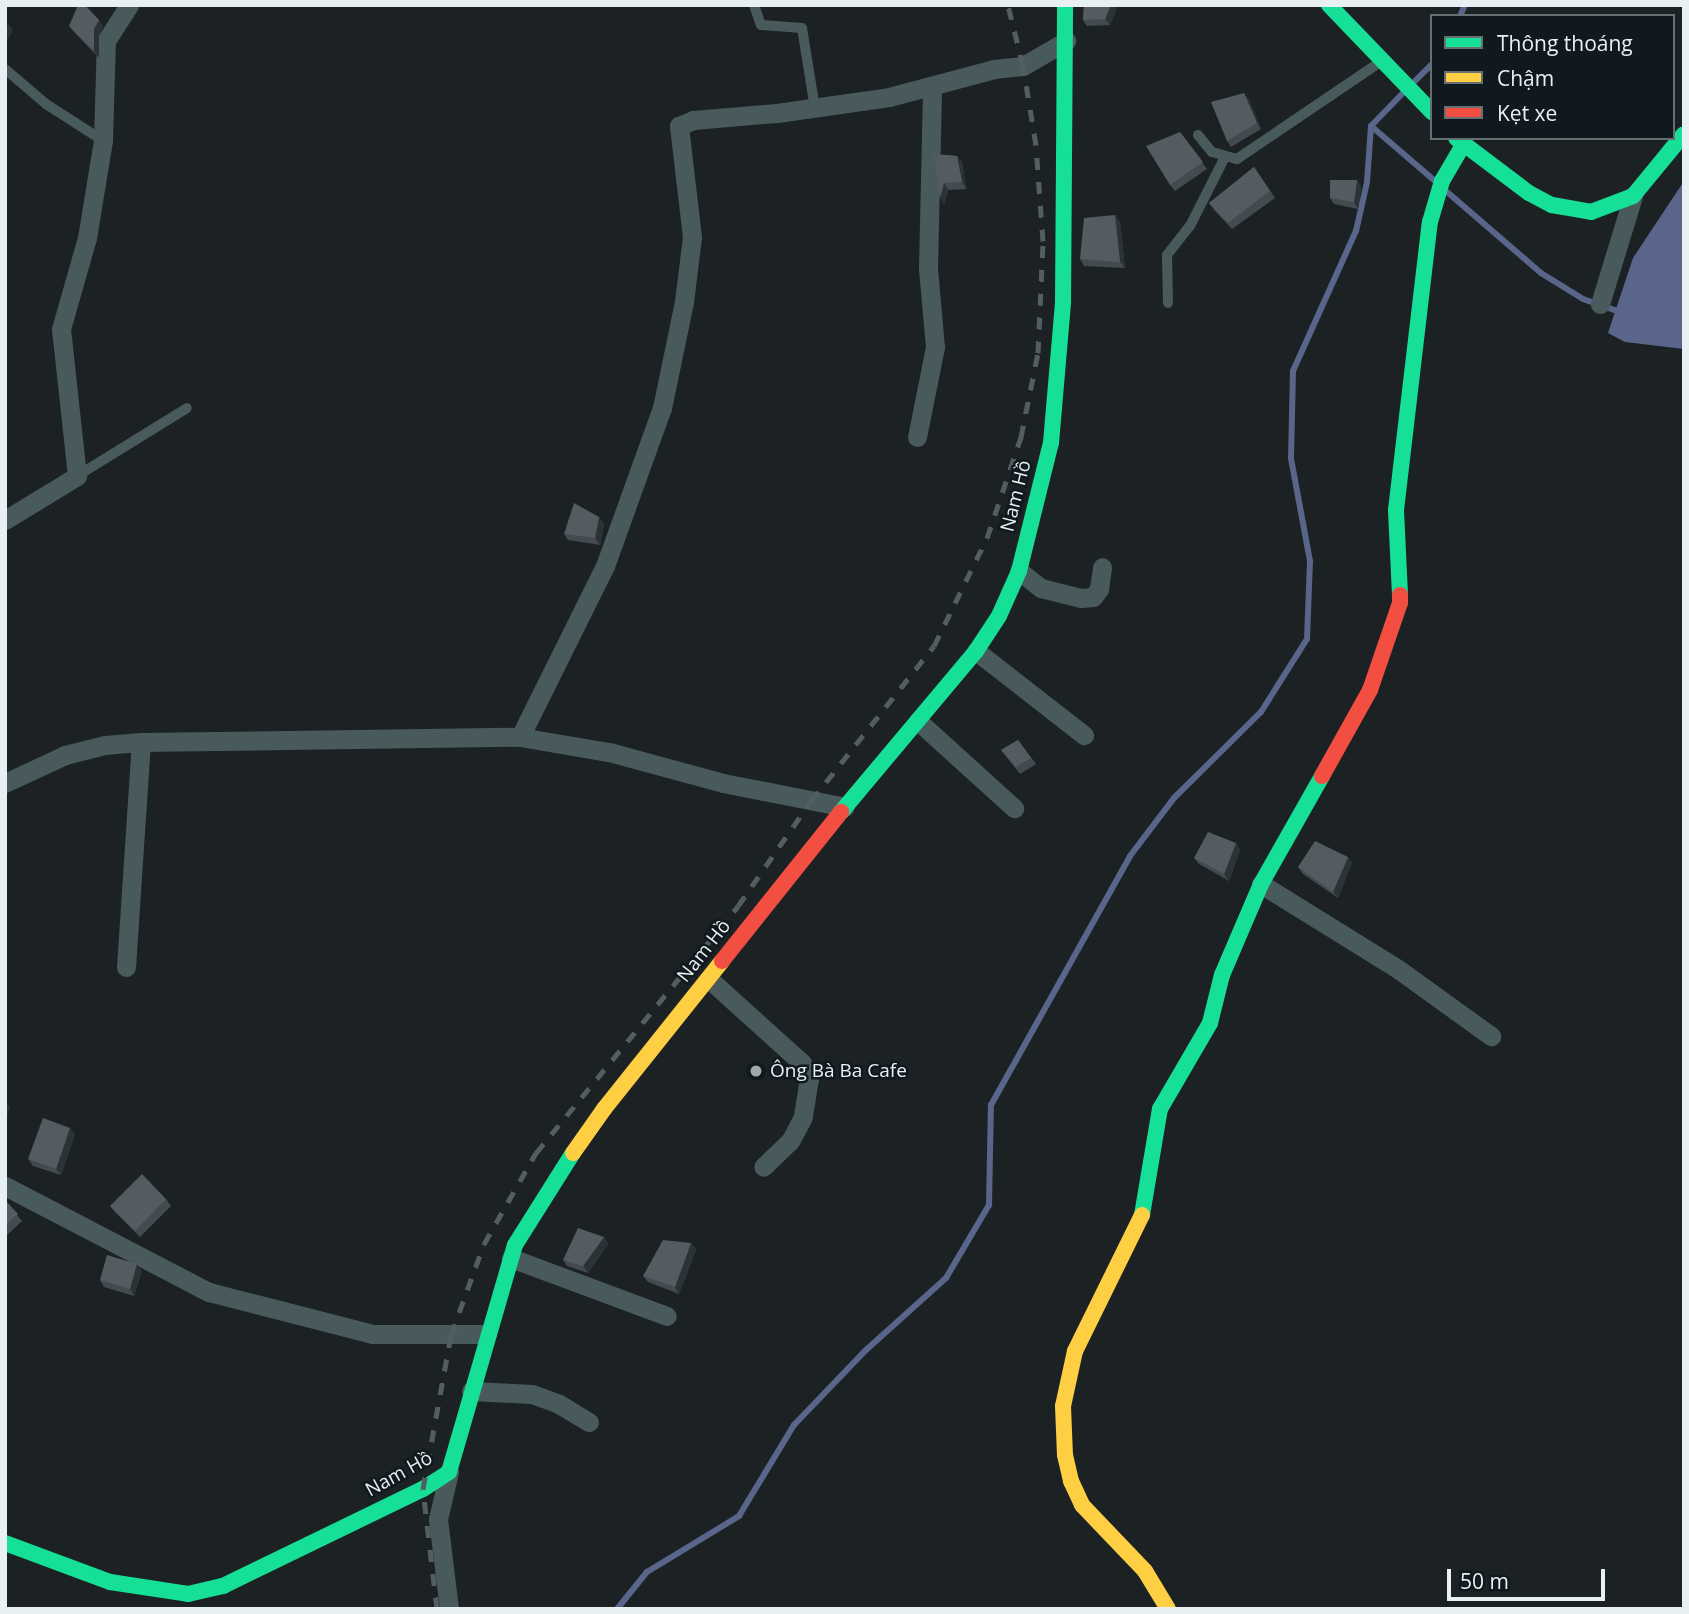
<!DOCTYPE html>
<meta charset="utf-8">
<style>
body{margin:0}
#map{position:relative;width:1689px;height:1614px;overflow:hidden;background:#1c2224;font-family:"Open Sans",sans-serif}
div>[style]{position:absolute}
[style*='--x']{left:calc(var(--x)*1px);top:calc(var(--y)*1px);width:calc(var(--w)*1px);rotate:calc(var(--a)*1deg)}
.water>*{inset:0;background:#59658a}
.stream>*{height:6px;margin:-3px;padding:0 3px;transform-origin:3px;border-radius:3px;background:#59658a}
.lane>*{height:10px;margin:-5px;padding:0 5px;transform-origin:5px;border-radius:5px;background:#495a5d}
.street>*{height:19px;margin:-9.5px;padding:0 9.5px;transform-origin:9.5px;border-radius:9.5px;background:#495a5d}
.fast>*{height:16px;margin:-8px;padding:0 8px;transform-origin:8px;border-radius:8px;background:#16e098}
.slow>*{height:16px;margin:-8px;padding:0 8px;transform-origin:8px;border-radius:8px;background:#ffcf43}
.jam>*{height:16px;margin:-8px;padding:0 8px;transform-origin:8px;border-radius:8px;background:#f24e42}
.rail>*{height:5px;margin-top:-2.5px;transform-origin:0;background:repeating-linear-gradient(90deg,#535e60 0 12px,transparent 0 24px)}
.wall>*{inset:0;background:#434a50}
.shaded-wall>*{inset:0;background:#2c3337}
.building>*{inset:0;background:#545c62}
.dots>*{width:19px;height:19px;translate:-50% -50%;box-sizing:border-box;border:4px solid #0f191e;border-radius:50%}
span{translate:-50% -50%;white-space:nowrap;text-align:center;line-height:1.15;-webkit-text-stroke:5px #0f191e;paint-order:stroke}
.street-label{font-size:19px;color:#e9f0f4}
.poi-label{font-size:19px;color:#e9f0f4}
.left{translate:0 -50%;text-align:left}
.frame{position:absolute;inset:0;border:7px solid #e9f0f4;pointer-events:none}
.legend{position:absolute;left:1430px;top:14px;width:245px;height:126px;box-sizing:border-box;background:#0f191e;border:2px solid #666f74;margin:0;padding:9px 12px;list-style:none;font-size:21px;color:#e9f0f4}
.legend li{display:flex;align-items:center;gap:14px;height:35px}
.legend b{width:35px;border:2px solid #666f74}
.scale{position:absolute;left:1447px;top:1569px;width:158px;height:32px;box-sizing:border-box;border:4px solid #e9f0f4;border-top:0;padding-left:9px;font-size:21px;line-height:24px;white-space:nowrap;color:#e9f0f4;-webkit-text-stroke:5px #0f191e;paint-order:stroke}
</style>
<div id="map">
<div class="water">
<i style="clip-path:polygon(1684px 181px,1684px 349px,1625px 342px,1608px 333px,1633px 258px)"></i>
</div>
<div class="stream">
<i style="--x:1460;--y:16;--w:12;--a:-66"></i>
<i style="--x:1414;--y:82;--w:25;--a:-45"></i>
<i style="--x:1371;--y:126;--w:86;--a:40.7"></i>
<i style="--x:1446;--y:191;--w:125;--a:40.8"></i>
<i style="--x:1541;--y:273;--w:49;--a:31.8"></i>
<i style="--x:1583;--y:299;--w:42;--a:19.3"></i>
<i style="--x:617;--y:1609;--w:48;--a:-51"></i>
<i style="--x:647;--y:1572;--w:108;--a:-31.3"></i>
<i style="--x:739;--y:1516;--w:106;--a:-58.9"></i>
<i style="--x:794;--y:1425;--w:104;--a:-46.2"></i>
<i style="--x:866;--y:1350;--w:108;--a:-42"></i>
<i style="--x:946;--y:1278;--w:85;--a:-59.5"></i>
<i style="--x:989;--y:1205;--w:100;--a:-88.9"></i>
<i style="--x:991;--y:1105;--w:285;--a:-60.8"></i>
<i style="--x:1130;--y:856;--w:73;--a:-52.8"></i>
<i style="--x:1174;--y:798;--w:122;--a:-44.7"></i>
<i style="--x:1261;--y:712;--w:86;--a:-57.8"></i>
<i style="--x:1307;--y:639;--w:78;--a:-87.8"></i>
<i style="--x:1310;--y:561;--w:105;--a:-100.5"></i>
<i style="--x:1291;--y:458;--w:87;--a:-88.7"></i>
<i style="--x:1293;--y:371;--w:154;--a:-65.8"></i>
<i style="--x:1356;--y:231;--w:50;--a:-77.3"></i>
<i style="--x:1367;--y:182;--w:56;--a:-85.9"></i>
<i style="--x:1371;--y:126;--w:47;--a:-45.9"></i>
</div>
<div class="lane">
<i style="--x:754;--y:5;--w:21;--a:71"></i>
<i style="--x:761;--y:25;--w:41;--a:4.2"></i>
<i style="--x:802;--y:28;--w:81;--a:80.8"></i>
<i style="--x:5;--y:69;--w:54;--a:40.5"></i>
<i style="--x:46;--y:104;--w:67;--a:32.7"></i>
<i style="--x:1198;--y:135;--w:22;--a:51"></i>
<i style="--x:1212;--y:152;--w:26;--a:16"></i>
<i style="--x:1237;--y:159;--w:173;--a:-34.1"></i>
<i style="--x:1168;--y:303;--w:48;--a:-91.2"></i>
<i style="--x:1167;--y:255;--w:37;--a:-52"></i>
<i style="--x:1190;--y:226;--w:77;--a:-63.1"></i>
<i style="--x:77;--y:476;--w:129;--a:-31.7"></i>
</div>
<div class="street">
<i style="--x:1600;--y:304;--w:113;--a:-73"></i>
<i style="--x:917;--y:437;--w:92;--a:-78.7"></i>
<i style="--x:935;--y:347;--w:79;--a:-95.1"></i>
<i style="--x:928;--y:268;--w:182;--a:-88.7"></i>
<i style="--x:5;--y:520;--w:84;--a:-31.4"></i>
<i style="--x:77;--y:476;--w:148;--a:-96.2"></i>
<i style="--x:61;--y:329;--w:95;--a:-74.1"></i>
<i style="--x:87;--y:238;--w:99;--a:-80.7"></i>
<i style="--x:103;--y:140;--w:99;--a:-88.3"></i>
<i style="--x:106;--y:41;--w:43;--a:-57.4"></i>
<i style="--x:1019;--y:571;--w:28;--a:38"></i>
<i style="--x:1041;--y:588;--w:41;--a:14"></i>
<i style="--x:1081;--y:598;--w:12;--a:-5"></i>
<i style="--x:1093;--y:597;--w:10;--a:-53"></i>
<i style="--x:1099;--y:589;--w:22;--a:-82"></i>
<i style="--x:976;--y:651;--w:137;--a:37.9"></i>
<i style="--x:918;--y:721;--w:130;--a:42.2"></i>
<i style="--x:520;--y:737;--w:191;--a:-63.6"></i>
<i style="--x:605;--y:566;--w:168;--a:-70.2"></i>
<i style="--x:662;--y:408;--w:108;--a:-78.3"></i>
<i style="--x:684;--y:302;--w:65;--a:-83"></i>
<i style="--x:692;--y:237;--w:112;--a:-96.7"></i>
<i style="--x:679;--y:126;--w:15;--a:-23"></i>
<i style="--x:693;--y:120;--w:84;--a:-4.8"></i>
<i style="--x:777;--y:113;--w:113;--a:-8.1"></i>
<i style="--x:889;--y:97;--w:109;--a:-14.9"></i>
<i style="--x:994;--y:69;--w:29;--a:-6"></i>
<i style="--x:1023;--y:66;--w:50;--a:-30.2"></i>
<i style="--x:5;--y:783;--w:66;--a:-25"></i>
<i style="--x:65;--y:755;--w:41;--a:-14"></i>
<i style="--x:105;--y:745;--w:36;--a:-5"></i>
<i style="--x:141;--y:742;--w:379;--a:-0.8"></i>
<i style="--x:520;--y:737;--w:90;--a:9.6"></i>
<i style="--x:609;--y:752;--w:118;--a:15.2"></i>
<i style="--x:723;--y:783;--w:124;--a:11.1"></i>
<i style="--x:1261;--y:884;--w:161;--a:31.8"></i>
<i style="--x:1398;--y:969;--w:115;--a:35.8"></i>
<i style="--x:126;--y:967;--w:225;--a:-86.2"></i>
<i style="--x:709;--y:979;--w:125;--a:42.1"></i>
<i style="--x:802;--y:1063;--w:17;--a:65"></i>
<i style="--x:809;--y:1078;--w:39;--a:99"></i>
<i style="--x:803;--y:1117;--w:27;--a:118"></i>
<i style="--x:790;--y:1141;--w:37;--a:136"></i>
<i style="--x:5;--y:1186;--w:230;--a:27.5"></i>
<i style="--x:209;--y:1292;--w:168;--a:14.4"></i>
<i style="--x:372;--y:1334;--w:115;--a:0"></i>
<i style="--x:511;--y:1258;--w:166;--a:20.4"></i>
<i style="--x:471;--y:1391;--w:61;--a:2.8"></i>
<i style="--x:532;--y:1394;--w:29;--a:20"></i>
<i style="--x:559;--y:1404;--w:35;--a:31"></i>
<i style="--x:449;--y:1472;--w:48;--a:103.2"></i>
<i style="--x:438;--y:1519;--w:91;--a:83"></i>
</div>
<div class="fast">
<i style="--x:1329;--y:5;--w:149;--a:46.1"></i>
<i style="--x:1456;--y:138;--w:91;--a:37"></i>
<i style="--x:1529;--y:193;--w:26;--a:28"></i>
<i style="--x:1552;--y:205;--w:40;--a:10"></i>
<i style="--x:1591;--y:212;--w:45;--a:-20.9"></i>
<i style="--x:1633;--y:196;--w:80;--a:-50.6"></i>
<i style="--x:1400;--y:595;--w:85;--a:-92.7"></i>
<i style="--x:1396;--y:510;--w:290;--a:-83.3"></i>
<i style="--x:1430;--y:222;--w:43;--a:-73.7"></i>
<i style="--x:1442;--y:181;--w:42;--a:-59.7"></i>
<i style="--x:841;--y:812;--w:210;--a:-50"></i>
<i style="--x:976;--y:651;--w:42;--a:-56.7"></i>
<i style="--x:999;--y:616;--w:49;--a:-66"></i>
<i style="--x:1019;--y:571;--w:132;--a:-76"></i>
<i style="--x:1051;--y:443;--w:142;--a:-85.1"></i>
<i style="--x:1063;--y:302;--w:297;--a:-89.6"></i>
<i style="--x:1142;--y:1215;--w:108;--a:-80.4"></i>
<i style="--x:1160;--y:1109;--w:99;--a:-59.8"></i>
<i style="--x:1210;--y:1023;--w:49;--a:-76"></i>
<i style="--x:1222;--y:975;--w:99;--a:-66.8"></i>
<i style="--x:1261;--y:884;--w:124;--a:-60.5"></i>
<i style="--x:5;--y:1543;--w:112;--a:20.4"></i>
<i style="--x:110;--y:1582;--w:79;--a:8.7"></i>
<i style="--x:188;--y:1594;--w:36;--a:-13"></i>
<i style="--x:223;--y:1586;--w:222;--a:-25.9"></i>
<i style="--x:423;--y:1489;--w:31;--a:-33"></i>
<i style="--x:449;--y:1472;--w:236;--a:-73.8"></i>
<i style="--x:515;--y:1245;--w:109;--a:-57.8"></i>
</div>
<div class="slow">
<i style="--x:573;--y:1153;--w:54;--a:-54.8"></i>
<i style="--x:604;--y:1109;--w:189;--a:-51.4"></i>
<i style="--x:1142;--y:1215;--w:152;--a:116.2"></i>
<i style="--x:1075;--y:1351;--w:56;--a:102.3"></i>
<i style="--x:1063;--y:1406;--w:49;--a:87.7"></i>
<i style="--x:1065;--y:1455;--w:27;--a:77"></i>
<i style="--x:1071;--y:1481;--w:26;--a:65"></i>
<i style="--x:1082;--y:1505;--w:91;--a:46.3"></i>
<i style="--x:1145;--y:1571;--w:44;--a:58.8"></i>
</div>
<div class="jam">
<i style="--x:1322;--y:776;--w:98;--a:-60.8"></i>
<i style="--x:1370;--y:690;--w:92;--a:-71"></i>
<i style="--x:1400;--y:603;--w:8;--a:-90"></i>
<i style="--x:722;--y:961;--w:191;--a:-51.4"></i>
</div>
<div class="rail">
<i style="--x:437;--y:1609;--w:121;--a:-96.7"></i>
<i style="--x:423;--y:1489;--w:157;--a:-79.7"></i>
<i style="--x:451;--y:1335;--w:97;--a:-70.1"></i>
<i style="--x:484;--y:1244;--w:105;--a:-60.3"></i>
<i style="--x:536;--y:1153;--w:319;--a:-50.7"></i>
<i style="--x:738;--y:906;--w:128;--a:-55.2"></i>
<i style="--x:811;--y:801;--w:198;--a:-51.6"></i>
<i style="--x:934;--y:646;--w:120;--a:-63.9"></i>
<i style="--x:987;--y:538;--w:107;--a:-71.4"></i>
<i style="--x:1021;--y:437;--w:86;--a:-78.6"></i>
<i style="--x:1038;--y:353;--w:112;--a:-87.4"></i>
<i style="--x:1043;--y:241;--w:96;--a:-94.2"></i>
<i style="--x:1036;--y:145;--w:80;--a:-99.3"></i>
<i style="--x:1023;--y:66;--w:63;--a:-103.8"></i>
</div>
<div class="wall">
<i style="clip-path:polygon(1084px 5px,1118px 5px,1110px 25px,1087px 26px,1083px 20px)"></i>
<i style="clip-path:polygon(99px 20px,103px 27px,99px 35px,99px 58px,74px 32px,69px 26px)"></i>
<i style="clip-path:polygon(1244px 93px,1249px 100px,1261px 129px,1231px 147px,1227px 141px)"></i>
<i style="clip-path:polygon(1180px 132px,1207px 169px,1175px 191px,1170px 185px)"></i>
<i style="clip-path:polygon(934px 154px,957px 156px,962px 162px,966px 189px,948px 190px,944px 205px)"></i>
<i style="clip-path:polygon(1254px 167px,1275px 198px,1232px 229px,1214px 210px,1209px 203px)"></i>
<i style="clip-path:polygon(1357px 180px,1361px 187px,1358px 209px,1334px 204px,1330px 198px)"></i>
<i style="clip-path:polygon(1115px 215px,1120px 222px,1125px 268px,1084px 266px,1080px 259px)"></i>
<i style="clip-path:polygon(599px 517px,604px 524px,600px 545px,568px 540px,564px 534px)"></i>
<i style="clip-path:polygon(1018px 740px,1036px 764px,1020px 774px,1001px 750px)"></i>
<i style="clip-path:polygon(1236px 843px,1240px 850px,1229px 881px,1199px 864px,1194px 858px)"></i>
<i style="clip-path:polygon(1348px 857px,1352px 863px,1338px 898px,1303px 874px,1298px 867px)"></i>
<i style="clip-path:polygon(75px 1134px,61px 1175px,33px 1166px,28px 1159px)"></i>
<i style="clip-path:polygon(166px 1199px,171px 1206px,140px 1237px,115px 1212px,110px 1206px)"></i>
<i style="clip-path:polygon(5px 1200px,22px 1221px,5px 1237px)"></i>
<i style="clip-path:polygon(604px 1237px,608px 1244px,588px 1273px,567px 1266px,563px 1260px)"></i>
<i style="clip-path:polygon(691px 1243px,696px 1250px,679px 1294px,648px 1282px,643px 1276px)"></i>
<i style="clip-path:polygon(142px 1271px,134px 1296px,104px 1287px,100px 1280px)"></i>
</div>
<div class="shaded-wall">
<i style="clip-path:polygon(1111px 5px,1118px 5px,1110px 25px,1105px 19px)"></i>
<i style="clip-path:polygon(99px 20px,103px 27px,99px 35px,99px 58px,94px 51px,94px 29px)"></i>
<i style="clip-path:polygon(9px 24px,13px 30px,5px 44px,5px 29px)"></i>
<i style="clip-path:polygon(1244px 93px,1249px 100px,1261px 129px,1257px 123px)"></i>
<i style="clip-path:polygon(957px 156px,962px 162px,966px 189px,962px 182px)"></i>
<i style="clip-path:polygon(1357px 180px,1361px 187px,1358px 209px,1354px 202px)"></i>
<i style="clip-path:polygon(944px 183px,948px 190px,944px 205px,940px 198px)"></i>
<i style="clip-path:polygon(1115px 215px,1120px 222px,1125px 268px,1120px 262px)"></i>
<i style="clip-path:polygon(599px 517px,604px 524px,600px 545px,595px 538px)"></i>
<i style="clip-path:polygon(1236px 843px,1240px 850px,1229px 881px,1224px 874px)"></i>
<i style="clip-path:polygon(1348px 857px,1352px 863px,1338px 898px,1333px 892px)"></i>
<i style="clip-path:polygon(5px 1100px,10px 1107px,5px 1121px)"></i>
<i style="clip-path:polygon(70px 1128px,75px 1134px,61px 1175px,56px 1169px)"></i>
<i style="clip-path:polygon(604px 1237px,608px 1244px,588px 1273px,583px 1266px)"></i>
<i style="clip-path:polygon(691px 1243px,696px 1250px,679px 1294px,675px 1287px)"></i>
<i style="clip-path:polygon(137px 1264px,142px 1271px,134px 1296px,130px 1289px)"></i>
</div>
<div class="building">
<i style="clip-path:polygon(78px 5px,85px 5px,99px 20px,94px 29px,94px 51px,69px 26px)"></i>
<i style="clip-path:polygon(1084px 5px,1111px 5px,1105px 19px,1083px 20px)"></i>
<i style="clip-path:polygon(1244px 93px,1257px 123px,1227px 141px,1211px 102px)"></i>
<i style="clip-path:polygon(1180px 132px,1203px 162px,1170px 185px,1146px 146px)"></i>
<i style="clip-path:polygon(934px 154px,957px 156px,962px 182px,944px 183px,940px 198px)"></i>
<i style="clip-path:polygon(1254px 167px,1270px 191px,1228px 223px,1209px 203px)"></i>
<i style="clip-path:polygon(1330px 180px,1357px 180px,1354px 202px,1330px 198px)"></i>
<i style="clip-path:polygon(1115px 215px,1120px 262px,1080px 259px,1084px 218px)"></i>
<i style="clip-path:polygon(574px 503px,599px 517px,595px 538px,564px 534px)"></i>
<i style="clip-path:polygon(1018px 740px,1031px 758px,1016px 767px,1001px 750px)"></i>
<i style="clip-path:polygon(1208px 832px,1236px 843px,1224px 874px,1194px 858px)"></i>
<i style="clip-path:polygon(1315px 841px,1348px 857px,1333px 892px,1298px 867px)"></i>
<i style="clip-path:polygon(43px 1118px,70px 1128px,56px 1169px,28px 1159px)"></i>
<i style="clip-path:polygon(142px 1174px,166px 1199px,135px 1231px,110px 1206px)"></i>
<i style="clip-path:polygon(5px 1200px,18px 1214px,5px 1226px)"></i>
<i style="clip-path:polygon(578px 1228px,604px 1237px,583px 1266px,563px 1260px)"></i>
<i style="clip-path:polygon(663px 1240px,691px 1243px,675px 1287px,643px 1276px)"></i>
<i style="clip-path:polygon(107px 1255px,137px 1264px,130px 1289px,100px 1280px)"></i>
</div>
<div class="dots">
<i style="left:756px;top:1071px;background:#a1a8ab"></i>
</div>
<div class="street-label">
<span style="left:1016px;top:496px;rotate:-76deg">Nam Hồ</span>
<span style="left:704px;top:951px;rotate:-52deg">Nam Hồ</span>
<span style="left:399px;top:1474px;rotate:-29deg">Nam Hồ</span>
</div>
<div class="poi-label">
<span class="left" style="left:770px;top:1071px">Ông Bà Ba Cafe</span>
</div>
<div class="frame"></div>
<ul class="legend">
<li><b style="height:9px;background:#16e098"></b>Thông thoáng</li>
<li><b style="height:9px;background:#ffcf43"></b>Chậm</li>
<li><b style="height:9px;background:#f24e42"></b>Kẹt xe</li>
</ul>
<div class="scale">50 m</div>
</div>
